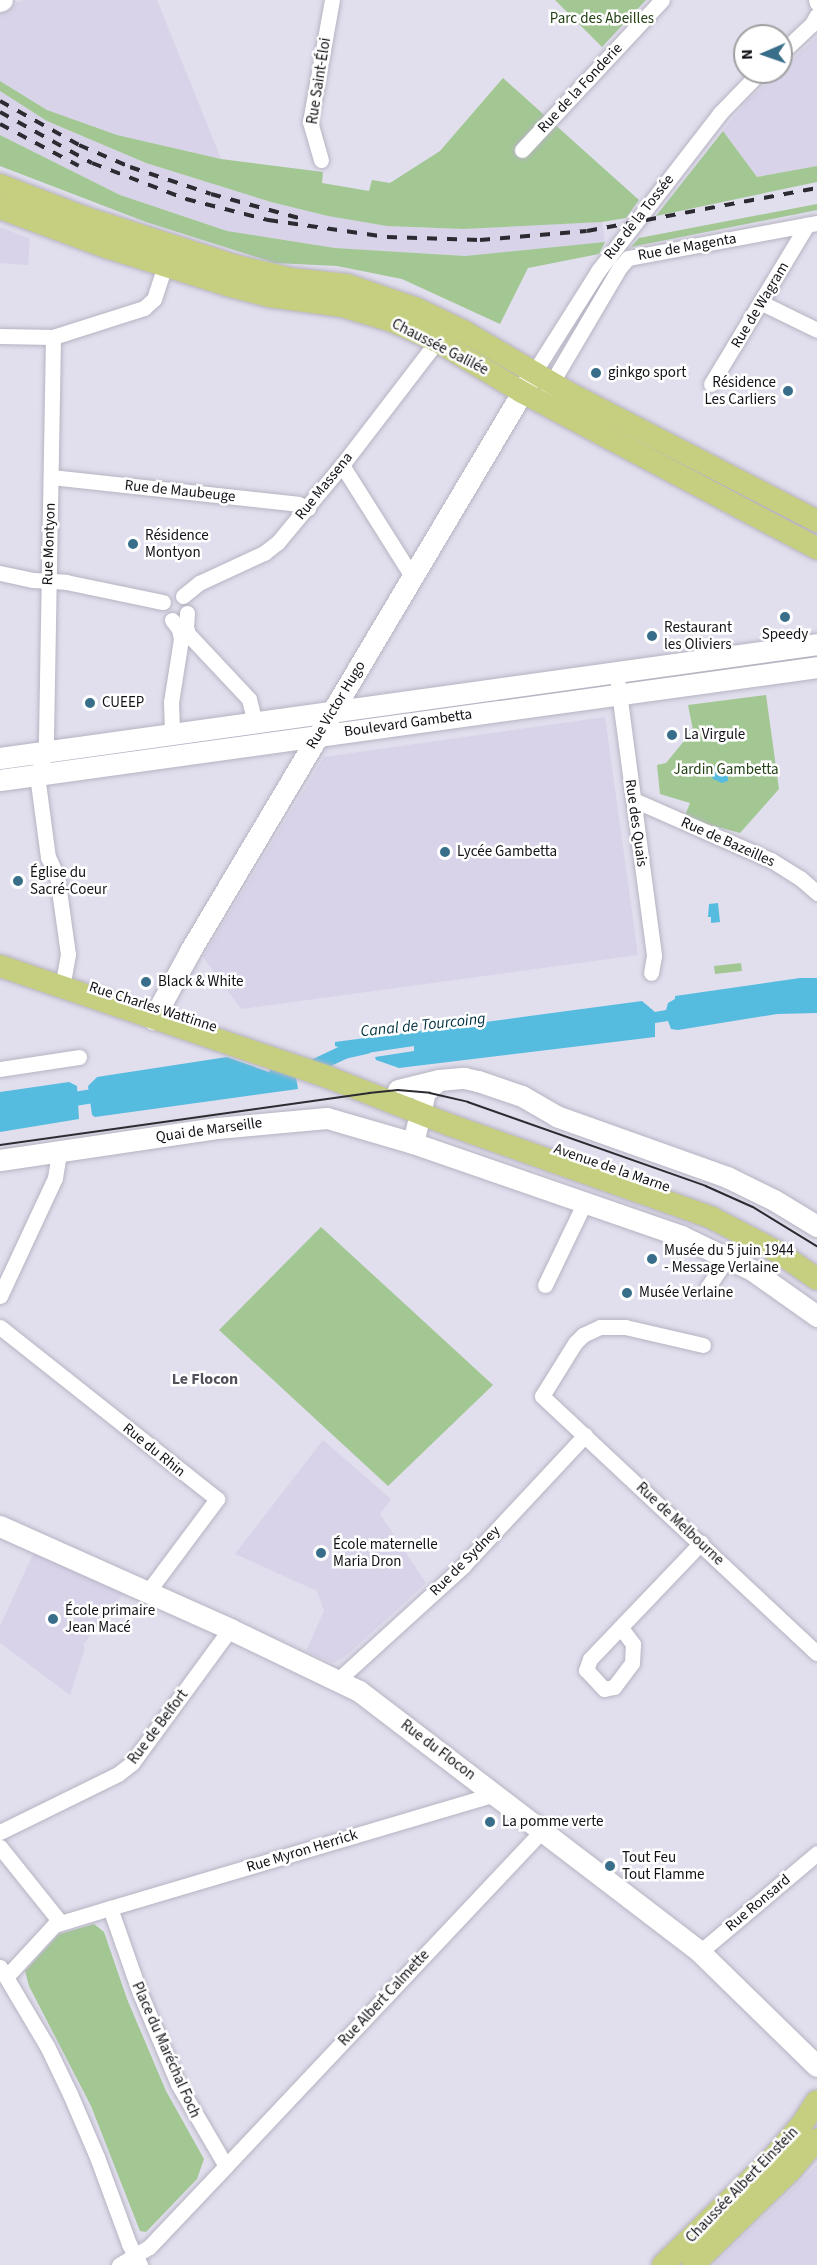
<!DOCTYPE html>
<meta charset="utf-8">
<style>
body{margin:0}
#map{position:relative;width:817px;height:2265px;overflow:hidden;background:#e1deed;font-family:"Source Sans 3",sans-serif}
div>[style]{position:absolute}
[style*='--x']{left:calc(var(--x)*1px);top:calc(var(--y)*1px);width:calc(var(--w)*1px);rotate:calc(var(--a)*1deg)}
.built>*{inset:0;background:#d8d3e9}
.green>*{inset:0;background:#a2c793}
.water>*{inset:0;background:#56bcdf}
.canal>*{height:14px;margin:-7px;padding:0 7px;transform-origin:7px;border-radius:7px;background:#56bcdf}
.roads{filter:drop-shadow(0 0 2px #b7b3c2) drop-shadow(0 0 2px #b7b3c2)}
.street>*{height:15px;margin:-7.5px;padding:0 7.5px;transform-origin:7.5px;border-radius:7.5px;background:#fff}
.secondary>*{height:21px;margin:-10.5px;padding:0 10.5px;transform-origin:10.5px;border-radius:10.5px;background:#fff}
.primary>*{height:22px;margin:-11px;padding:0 11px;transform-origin:11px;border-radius:11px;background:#c6ce80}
.tram>*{height:1.5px;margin:-0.75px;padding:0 0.75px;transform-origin:0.75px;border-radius:0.75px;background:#2c2b31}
.rail>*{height:4px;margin-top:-2px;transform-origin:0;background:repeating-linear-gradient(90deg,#2c2b31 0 10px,transparent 0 20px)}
.dots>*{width:16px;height:16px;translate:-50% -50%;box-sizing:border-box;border:3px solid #fff;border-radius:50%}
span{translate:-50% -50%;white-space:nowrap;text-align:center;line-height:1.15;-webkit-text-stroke:5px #fff;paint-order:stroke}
.park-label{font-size:15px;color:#224113}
.street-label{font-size:15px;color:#121116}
.poi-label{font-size:15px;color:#121116}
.left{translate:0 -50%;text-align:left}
.right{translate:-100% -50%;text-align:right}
.water-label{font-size:16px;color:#003140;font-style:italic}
.neighbourhood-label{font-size:16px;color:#53505c;font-weight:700}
.north{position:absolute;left:733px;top:24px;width:60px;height:60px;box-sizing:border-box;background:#fff;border:2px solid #a0a0a2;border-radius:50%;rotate:268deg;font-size:16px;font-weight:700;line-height:24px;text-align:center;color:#121116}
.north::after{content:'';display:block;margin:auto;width:21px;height:27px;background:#386e89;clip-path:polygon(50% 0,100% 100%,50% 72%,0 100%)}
</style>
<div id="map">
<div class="built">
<i style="clip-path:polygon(23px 0,157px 0,221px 159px,117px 135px,47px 110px,0 81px,0 11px)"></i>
<i style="clip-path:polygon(817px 37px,817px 166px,757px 177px,723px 131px,747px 101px)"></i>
<i style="clip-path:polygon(0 91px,47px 121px,146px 163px,271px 202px,328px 216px,387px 226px,463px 229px,602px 222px,605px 242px,465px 256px,335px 248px,227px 231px,120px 195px,0 135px)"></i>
<i style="clip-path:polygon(0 227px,30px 239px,28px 265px,0 263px)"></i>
<i style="clip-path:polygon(605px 717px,638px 955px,241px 1009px,203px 957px,324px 757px)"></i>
<i style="clip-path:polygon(323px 1440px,391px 1499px,380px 1514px,426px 1583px,345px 1657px,333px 1663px,306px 1651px,324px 1611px,317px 1591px,235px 1554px)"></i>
<i style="clip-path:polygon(34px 1552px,123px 1592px,115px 1608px,112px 1607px,83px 1645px,85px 1648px,70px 1695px,0 1643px,0 1626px)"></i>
<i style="clip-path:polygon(817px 2165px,817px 2265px,714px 2265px)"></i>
</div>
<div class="green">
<i style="clip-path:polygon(555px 0,646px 0,602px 47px)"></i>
<i style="clip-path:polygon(503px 78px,639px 200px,626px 218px,602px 222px,463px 229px,387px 226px,328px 216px,271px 202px,146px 163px,47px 121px,0 91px,0 81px,47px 110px,117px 135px,221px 159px,323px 172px,322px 183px,369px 191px,372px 180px,390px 183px,440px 151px)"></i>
<i style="clip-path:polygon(723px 131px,757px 177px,817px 166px,817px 182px,656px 216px)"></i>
<i style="clip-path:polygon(0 135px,120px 195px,227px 231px,335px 248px,465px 256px,605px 242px,599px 254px,528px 268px,500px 324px,402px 279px,337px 266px,275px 263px,146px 222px,0 166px)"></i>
<i style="clip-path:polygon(817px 204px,817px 210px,631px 247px,639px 238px)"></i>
<i style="clip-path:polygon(766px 695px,779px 789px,740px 833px,684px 818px,690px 803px,660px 794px,657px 765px,666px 763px,693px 730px,688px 705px)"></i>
<i style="clip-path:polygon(741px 963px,742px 971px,715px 974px,714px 966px)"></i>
<i style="clip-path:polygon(321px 1227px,493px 1385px,388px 1486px,219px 1330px)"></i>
<i style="clip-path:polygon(94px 1924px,104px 1932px,127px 1999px,166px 2091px,204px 2159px,197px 2179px,146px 2232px,140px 2231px,91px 2106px,29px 1986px,25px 1971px,59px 1934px)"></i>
</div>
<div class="water">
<i style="clip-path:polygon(714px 766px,728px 773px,728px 781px,722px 783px,713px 779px,709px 769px)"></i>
<i style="clip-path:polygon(718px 903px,720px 922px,711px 923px,711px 917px,708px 917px,709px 904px)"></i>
<i style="clip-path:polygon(800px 978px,817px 978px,817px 1013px,777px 1014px,678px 1030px,671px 1029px,668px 1021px,655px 1023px,655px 1037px,399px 1068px,376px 1060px,375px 1057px,414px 1051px,414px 1046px,360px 1054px,335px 1046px,335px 1042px,642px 1001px,655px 1012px,666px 1010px,668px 1003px,675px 999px,675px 996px)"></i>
<i style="clip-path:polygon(227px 1057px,269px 1072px,272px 1066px,296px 1077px,298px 1089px,95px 1117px,92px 1115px,88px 1086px,97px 1077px)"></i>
<i style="clip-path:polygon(69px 1082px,77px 1086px,79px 1119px,0 1132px,0 1092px)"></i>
</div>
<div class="canal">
<i style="--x:306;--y:1070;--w:42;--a:-25.3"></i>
<i style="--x:344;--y:1052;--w:23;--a:-13"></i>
<i style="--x:62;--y:1101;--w:44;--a:-9.2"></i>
</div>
<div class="roads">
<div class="street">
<i style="--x:816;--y:0;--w:3;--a:72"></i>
<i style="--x:781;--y:53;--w:42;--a:-43.1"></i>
<i style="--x:812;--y:24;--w:10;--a:-61"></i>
<i style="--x:522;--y:150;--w:205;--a:-47"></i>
<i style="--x:321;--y:160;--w:40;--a:-106"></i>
<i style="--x:310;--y:122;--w:124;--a:-79.8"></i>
<i style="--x:762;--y:303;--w:61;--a:26.1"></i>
<i style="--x:0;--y:336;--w:53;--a:1.1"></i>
<i style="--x:53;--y:337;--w:96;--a:-17.7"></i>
<i style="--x:144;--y:308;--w:13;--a:-42"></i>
<i style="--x:154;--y:299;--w:35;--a:-72"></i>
<i style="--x:53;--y:337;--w:414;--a:91"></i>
<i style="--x:46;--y:751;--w:26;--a:111"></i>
<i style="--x:37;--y:775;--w:83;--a:82.4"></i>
<i style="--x:48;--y:857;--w:21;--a:65"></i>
<i style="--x:57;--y:876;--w:79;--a:82"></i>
<i style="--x:68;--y:954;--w:23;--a:100"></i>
<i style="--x:533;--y:374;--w:122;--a:-57.7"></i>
<i style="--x:598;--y:271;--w:200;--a:-52.3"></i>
<i style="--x:720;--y:113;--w:57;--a:-45.7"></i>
<i style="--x:711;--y:384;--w:186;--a:-58.9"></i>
<i style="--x:548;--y:389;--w:142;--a:-59.5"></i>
<i style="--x:620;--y:267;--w:12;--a:-48"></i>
<i style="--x:628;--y:258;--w:192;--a:-10.5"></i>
<i style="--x:342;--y:465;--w:131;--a:57.8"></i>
<i style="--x:51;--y:477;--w:248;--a:6.2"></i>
<i style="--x:298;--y:504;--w:11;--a:22"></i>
<i style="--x:0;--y:573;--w:34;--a:12"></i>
<i style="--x:33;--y:580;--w:33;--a:3"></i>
<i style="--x:66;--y:582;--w:99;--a:11.7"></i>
<i style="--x:183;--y:596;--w:21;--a:-39"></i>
<i style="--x:199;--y:583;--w:72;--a:-24.8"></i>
<i style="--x:264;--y:553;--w:18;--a:-38"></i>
<i style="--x:278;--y:542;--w:100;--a:-50.3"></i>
<i style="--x:342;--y:465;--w:156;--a:-52.5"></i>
<i style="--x:187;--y:613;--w:14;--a:94"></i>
<i style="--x:186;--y:627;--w:7;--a:74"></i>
<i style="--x:188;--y:634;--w:89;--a:46.8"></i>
<i style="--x:249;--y:699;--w:25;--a:76"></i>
<i style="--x:172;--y:620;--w:11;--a:52"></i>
<i style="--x:179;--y:629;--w:10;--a:79"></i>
<i style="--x:181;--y:639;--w:64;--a:99"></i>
<i style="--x:171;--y:702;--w:32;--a:88"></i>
<i style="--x:618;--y:685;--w:273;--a:82.4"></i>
<i style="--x:654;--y:956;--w:17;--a:100"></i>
<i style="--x:634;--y:800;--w:150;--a:23.7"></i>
<i style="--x:771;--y:860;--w:34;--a:32"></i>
<i style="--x:800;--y:878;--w:23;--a:41"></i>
<i style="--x:0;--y:1069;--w:80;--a:-8.6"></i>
<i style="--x:545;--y:1285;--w:92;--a:-64.3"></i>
<i style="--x:707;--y:1288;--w:37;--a:-56"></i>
<i style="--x:0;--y:1296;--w:130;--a:-65"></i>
<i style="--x:55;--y:1178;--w:26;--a:-81"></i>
<i style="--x:0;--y:1327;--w:277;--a:38.4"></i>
<i style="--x:217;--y:1499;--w:117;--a:126.7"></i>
<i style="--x:703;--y:1345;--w:80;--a:-167"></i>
<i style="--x:625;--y:1327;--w:25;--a:180"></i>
<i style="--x:600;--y:1327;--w:19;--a:155"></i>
<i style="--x:583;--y:1335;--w:11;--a:135"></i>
<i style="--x:575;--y:1343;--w:62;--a:121.9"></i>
<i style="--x:542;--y:1396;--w:376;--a:43.1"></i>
<i style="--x:621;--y:1628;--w:20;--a:53"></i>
<i style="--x:633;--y:1644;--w:19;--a:93"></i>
<i style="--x:632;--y:1663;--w:30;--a:127"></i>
<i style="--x:614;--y:1687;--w:10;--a:169"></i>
<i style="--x:604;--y:1689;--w:26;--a:-133"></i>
<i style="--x:586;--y:1670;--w:12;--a:-70"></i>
<i style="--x:590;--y:1659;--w:161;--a:-46.3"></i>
<i style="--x:339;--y:1679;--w:168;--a:-42.3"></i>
<i style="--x:463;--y:1566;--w:179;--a:-47"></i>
<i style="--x:0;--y:1832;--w:131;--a:-26.2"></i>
<i style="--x:118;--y:1774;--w:18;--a:-38"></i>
<i style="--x:132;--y:1763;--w:166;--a:-53.8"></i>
<i style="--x:0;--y:1847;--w:96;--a:51.3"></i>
<i style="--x:110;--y:1908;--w:402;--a:-16.5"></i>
<i style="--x:700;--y:1952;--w:153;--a:-40.2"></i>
<i style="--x:0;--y:1967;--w:92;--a:59.3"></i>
<i style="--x:47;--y:2046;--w:53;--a:64.4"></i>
<i style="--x:70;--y:2094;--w:69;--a:66.8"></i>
<i style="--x:97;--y:2157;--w:93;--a:69.8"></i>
<i style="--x:129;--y:2244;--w:24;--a:62"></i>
<i style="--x:7;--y:1976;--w:69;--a:-47.3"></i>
<i style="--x:54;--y:1925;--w:59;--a:-16.9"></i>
<i style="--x:110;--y:1908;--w:90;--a:70.6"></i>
<i style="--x:140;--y:1993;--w:99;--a:67.3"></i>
<i style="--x:178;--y:2084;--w:95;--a:59.7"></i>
<i style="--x:226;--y:2166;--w:112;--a:133.5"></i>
<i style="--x:149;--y:2247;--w:35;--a:149"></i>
<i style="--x:226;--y:2166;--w:461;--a:-46.7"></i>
</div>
<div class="secondary">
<i style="--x:0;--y:1;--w:2;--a:-27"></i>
<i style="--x:0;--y:758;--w:825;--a:-7.94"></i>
<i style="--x:0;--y:780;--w:825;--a:-7.87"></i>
<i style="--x:153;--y:1019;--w:77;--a:-61.4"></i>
<i style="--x:190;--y:951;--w:665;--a:-59.27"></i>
<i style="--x:398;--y:1090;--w:42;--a:-13.7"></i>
<i style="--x:439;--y:1080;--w:25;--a:-5"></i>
<i style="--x:464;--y:1078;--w:14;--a:12"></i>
<i style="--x:478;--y:1081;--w:46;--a:18.8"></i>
<i style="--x:522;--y:1096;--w:39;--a:30"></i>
<i style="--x:556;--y:1116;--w:182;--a:19.6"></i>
<i style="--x:727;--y:1177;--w:52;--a:26.1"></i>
<i style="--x:774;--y:1200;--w:50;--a:31.2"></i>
<i style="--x:413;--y:1143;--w:52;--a:-76.8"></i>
<i style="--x:425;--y:1092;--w:18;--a:-41"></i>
<i style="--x:0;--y:1160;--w:219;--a:-8.4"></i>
<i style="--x:217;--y:1128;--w:110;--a:-5.2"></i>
<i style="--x:327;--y:1118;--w:90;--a:16.2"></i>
<i style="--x:413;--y:1143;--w:284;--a:19.1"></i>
<i style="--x:681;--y:1236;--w:79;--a:25.6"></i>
<i style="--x:752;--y:1270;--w:80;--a:35.3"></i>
<i style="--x:0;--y:1526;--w:252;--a:24.1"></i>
<i style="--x:230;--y:1629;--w:143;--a:25.7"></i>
<i style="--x:359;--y:1691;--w:429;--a:37.4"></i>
<i style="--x:700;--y:1952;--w:163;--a:44.3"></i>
</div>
<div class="primary">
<i style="--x:0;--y:185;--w:92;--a:21"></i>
<i style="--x:86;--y:218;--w:153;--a:17.8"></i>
<i style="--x:232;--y:265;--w:61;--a:13.3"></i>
<i style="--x:291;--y:279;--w:56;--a:6.1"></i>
<i style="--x:347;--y:285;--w:72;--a:18.7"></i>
<i style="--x:415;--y:308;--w:55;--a:25.6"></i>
<i style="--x:465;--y:332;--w:121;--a:30.4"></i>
<i style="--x:569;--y:393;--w:279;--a:27.3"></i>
<i style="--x:0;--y:208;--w:116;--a:20.2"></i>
<i style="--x:109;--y:248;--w:124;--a:17.4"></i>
<i style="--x:227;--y:285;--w:43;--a:14.7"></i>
<i style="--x:269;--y:296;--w:74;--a:7.8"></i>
<i style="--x:342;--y:306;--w:52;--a:16.7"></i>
<i style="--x:392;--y:321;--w:49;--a:24"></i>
<i style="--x:437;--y:341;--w:99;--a:31"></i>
<i style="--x:522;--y:392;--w:334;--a:27.9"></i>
<i style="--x:0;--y:966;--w:343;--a:18.7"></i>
<i style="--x:325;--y:1076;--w:134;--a:21.4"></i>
<i style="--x:450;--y:1125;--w:278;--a:19.5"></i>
<i style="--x:712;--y:1218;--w:74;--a:27.3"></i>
<i style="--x:778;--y:1252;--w:47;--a:34.7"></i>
<i style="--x:663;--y:2265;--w:151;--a:-44.2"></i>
<i style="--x:771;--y:2160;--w:48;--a:-49.3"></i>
<i style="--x:802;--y:2124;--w:27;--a:-57"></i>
<i style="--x:693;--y:2265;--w:136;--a:-44.1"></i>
<i style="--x:791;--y:2170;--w:40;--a:-50"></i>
</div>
</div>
<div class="tram">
<i style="--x:0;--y:1145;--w:373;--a:-8"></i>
<i style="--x:369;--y:1093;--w:29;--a:-6"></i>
<i style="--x:398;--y:1090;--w:32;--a:5"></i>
<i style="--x:430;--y:1093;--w:39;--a:13"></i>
<i style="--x:468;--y:1102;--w:252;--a:19.4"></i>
<i style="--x:706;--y:1186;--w:51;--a:24.1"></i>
<i style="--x:753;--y:1207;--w:75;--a:31.4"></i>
</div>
<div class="rail">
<i style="--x:0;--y:101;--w:90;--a:29.1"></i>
<i style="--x:79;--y:145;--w:56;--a:23.3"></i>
<i style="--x:130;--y:167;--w:85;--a:18.4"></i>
<i style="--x:211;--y:194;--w:91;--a:15.3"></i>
<i style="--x:0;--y:112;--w:105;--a:29"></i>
<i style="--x:92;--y:163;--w:101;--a:21"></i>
<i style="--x:186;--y:199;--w:85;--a:14.4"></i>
<i style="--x:268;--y:220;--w:120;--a:8.1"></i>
<i style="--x:387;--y:237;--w:93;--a:1.8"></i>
<i style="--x:480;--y:240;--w:107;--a:-4.8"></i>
<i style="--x:587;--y:231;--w:234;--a:-10.6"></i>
<i style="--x:0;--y:124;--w:89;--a:28"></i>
</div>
<div class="dots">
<i style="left:596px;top:373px;background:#386e89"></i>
<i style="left:788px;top:391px;background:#386e89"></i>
<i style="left:133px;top:544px;background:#386e89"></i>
<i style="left:785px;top:617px;background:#386e89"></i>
<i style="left:652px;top:636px;background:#386e89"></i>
<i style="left:90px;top:703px;background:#386e89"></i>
<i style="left:672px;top:735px;background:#386e89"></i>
<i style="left:445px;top:852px;background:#386e89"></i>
<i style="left:18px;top:881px;background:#386e89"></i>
<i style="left:146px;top:982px;background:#386e89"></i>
<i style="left:652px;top:1259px;background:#386e89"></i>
<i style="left:627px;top:1293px;background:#386e89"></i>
<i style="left:321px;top:1553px;background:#386e89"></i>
<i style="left:53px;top:1619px;background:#386e89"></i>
<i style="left:490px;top:1822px;background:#386e89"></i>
<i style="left:610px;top:1866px;background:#386e89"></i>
</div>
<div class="park-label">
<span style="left:602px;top:19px">Parc des Abeilles</span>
<span style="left:726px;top:770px">Jardin Gambetta</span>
</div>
<div class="street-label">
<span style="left:319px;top:81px;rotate:-81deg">Rue Saint-Éloi</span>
<span style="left:580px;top:88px;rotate:-47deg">Rue de la Fonderie</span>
<span style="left:639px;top:217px;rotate:-52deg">Rue de la Tossée</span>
<span style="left:687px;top:247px;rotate:-10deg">Rue de Magenta</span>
<span style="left:760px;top:305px;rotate:-59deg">Rue de Wagram</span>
<span style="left:440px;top:347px;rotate:27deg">Chaussée Galilée</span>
<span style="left:324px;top:486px;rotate:-51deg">Rue Massena</span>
<span style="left:180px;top:491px;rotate:6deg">Rue de Maubeuge</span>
<span style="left:49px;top:544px;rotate:-88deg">Rue Montyon</span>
<span style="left:336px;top:705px;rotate:-59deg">Rue Victor Hugo</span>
<span style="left:408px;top:723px;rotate:-8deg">Boulevard Gambetta</span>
<span style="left:636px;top:823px;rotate:82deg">Rue des Quais</span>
<span style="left:728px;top:842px;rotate:24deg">Rue de Bazeilles</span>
<span style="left:153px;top:1007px;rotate:18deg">Rue Charles Wattinne</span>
<span style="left:209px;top:1130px;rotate:-8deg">Quai de Marseille</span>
<span style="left:612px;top:1168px;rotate:19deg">Avenue de la Marne</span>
<span style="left:154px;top:1450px;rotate:39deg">Rue du Rhin</span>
<span style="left:680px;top:1524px;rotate:43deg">Rue de Melbourne</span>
<span style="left:465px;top:1561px;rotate:-45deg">Rue de Sydney</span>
<span style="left:158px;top:1727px;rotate:-53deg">Rue de Belfort</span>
<span style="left:438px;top:1750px;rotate:37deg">Rue du Flocon</span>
<span style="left:302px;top:1851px;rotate:-17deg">Rue Myron Herrick</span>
<span style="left:758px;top:1903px;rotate:-40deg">Rue Ronsard</span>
<span style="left:384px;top:1998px;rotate:-47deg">Rue Albert Calmette</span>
<span style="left:166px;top:2050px;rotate:66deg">Place du Maréchal Foch</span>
<span style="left:742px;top:2185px;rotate:-46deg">Chaussée Albert Einstein</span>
</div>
<div class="poi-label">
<span class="left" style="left:608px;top:373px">ginkgo sport</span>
<span class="right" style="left:776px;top:391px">Résidence<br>Les Carliers</span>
<span class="left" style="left:145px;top:544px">Résidence<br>Montyon</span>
<span class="left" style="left:664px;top:636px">Restaurant<br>les Oliviers</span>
<span style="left:785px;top:635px">Speedy</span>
<span class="left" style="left:102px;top:703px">CUEEP</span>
<span class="left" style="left:684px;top:735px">La Virgule</span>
<span class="left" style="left:457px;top:852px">Lycée Gambetta</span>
<span class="left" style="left:30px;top:881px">Église du<br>Sacré-Coeur</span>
<span class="left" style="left:158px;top:982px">Black &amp; White</span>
<span class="left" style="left:664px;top:1259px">Musée du 5 juin 1944<br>- Message Verlaine</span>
<span class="left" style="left:639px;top:1293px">Musée Verlaine</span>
<span class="left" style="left:333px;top:1553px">École maternelle<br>Maria Dron</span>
<span class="left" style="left:65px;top:1619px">École primaire<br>Jean Macé</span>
<span class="left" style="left:502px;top:1822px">La pomme verte</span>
<span class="left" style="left:622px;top:1866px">Tout Feu<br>Tout Flamme</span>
</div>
<div class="water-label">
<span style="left:423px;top:1025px;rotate:-6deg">Canal de Tourcoing</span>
</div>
<div class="neighbourhood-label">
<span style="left:205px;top:1379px">Le Flocon</span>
</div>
<div class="north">N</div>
</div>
